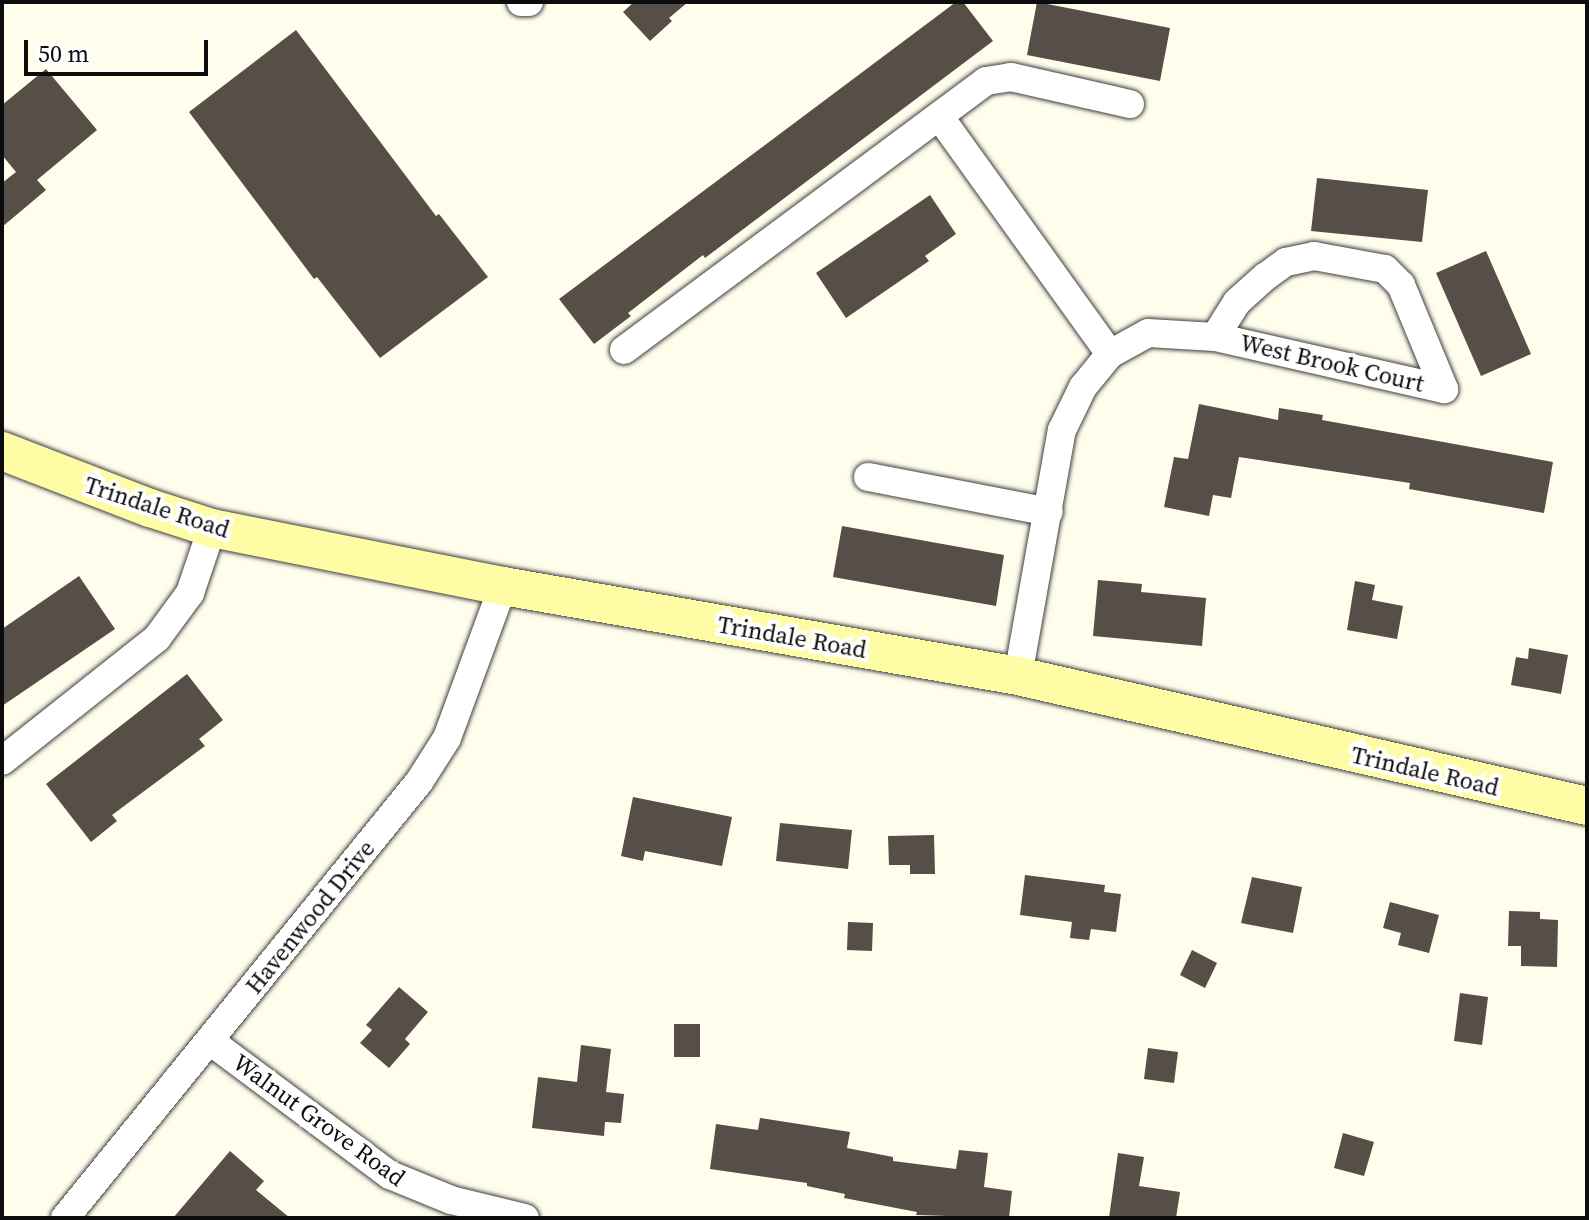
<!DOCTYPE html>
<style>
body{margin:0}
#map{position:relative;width:1589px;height:1220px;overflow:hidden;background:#fffdeb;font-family:"Source Serif 4",serif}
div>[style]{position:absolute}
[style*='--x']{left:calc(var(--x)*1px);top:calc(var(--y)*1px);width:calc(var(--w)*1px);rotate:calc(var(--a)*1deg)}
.building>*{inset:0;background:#564e47}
.roads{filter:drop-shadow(0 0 2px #3f3f3f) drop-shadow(0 0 2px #3f3f3f)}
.street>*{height:28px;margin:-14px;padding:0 14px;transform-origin:14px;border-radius:14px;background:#fff}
.secondary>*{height:38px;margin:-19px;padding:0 19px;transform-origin:19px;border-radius:19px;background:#fffca6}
span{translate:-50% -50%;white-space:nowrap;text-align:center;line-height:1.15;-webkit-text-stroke:8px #fff;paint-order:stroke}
.street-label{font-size:24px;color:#0c0c0c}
.frame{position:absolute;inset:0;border:4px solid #0c0c0c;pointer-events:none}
.scale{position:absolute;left:24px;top:40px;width:184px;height:36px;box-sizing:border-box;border:4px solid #0c0c0c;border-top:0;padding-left:10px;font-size:24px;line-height:28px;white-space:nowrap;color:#0c0c0c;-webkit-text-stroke:6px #fff;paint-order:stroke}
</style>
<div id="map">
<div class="building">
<i style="clip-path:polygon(634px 2px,688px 2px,669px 18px,672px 21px,650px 41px,623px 12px)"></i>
<i style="clip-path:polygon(956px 2px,963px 2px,993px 41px,705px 258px,703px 255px,628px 313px,631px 316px,594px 344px,559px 299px)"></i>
<i style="clip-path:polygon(1037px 2px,1170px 28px,1160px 81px,1027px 55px)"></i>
<i style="clip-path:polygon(296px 30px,436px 216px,439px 214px,488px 277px,380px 358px,317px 277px,314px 279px,189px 112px)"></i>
<i style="clip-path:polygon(46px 69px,97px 130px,37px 180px,46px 190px,2px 227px,2px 183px,16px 172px,2px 155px,2px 105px)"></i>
<i style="clip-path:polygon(1317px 178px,1428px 190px,1422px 242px,1311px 231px)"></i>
<i style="clip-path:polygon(930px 195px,956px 234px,925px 256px,929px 261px,846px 318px,816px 273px)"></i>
<i style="clip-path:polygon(1486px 251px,1531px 354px,1481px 376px,1436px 273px)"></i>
<i style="clip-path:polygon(1199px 404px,1278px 420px,1279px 408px,1323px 415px,1322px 420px,1553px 462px,1544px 513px,1409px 489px,1410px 483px,1239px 457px,1231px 498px,1213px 495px,1209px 516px,1164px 507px,1174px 457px,1188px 459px)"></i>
<i style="clip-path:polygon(842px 526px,1004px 555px,996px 606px,833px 577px)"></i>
<i style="clip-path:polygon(79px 576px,115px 629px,2px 706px,2px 629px)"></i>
<i style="clip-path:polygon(1098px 580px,1142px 584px,1141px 592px,1206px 598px,1202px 646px,1093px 636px)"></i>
<i style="clip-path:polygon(1355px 581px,1375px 585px,1372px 600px,1403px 606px,1397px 639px,1347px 630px)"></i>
<i style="clip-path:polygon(1529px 648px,1568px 655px,1561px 694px,1511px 685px,1516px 657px,1528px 659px)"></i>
<i style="clip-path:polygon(187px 674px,223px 720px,199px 739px,205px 746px,112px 815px,117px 821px,91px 842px,46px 784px)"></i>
<i style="clip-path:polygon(633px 797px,732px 817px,722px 866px,645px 851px,643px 861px,621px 856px)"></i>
<i style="clip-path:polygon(780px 823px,852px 830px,848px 869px,776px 861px)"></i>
<i style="clip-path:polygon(934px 835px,935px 874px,910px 874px,910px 865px,889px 865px,888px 836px)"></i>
<i style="clip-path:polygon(1025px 875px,1105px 885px,1104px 892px,1121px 894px,1116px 932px,1091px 929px,1089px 940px,1070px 938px,1072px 922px,1020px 915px)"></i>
<i style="clip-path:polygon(1252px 877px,1302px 887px,1293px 933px,1241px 923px)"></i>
<i style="clip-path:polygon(1390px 902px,1439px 915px,1429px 953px,1398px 945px,1401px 933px,1383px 928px)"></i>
<i style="clip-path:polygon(1509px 911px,1540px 912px,1540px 919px,1558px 920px,1557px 967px,1521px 966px,1521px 946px,1508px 946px)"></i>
<i style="clip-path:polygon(848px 922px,873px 923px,872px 951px,847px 950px)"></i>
<i style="clip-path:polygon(1192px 950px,1217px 963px,1205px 988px,1180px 975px)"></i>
<i style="clip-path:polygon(399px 987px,428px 1012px,405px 1039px,410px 1044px,389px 1068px,360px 1043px,372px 1030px,366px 1025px)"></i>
<i style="clip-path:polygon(1460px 993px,1488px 997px,1482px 1045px,1454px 1041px)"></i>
<i style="clip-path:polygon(674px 1024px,700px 1024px,700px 1057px,674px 1057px)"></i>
<i style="clip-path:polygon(581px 1045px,611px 1049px,606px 1092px,624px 1094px,621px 1123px,605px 1122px,604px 1136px,532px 1128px,538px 1077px,577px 1082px)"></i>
<i style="clip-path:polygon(1148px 1048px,1178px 1052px,1174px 1083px,1144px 1079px)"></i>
<i style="clip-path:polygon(760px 1118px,850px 1132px,847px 1148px,893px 1157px,893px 1161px,956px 1169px,959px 1150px,988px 1153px,984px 1187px,1012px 1191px,1009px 1218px,916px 1215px,917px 1212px,844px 1198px,845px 1194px,807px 1186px,807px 1183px,710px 1169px,716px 1124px,758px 1130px)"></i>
<i style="clip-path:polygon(1343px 1133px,1374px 1142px,1364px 1176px,1334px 1168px)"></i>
<i style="clip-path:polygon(230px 1151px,264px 1181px,256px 1190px,290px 1218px,173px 1218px)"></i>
<i style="clip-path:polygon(1118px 1153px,1144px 1157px,1139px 1186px,1180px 1192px,1176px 1218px,1109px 1218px)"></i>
</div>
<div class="roads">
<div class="street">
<i style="--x:521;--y:2;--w:8;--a:0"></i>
<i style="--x:939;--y:116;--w:293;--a:54.3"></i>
<i style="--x:1314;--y:256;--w:72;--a:10.4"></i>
<i style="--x:1385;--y:269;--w:23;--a:45"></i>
<i style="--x:1401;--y:285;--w:113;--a:67.5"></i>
<i style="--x:1444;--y:389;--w:235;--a:-167.2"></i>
<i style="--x:1215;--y:337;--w:41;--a:-57.8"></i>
<i style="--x:1237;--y:302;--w:38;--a:-42"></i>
<i style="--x:1265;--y:277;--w:26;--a:-36"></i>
<i style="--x:1286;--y:262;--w:29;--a:-12"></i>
<i style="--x:624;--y:350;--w:451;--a:-36.6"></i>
<i style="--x:986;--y:81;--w:25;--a:-9"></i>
<i style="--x:1011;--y:77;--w:122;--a:12.8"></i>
<i style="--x:868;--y:477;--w:184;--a:10.9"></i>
<i style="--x:1018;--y:676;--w:250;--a:-79.9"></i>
<i style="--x:1062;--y:430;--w:48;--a:-64"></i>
<i style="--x:1083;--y:387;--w:43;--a:-50.7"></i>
<i style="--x:1110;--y:354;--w:43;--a:-28.9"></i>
<i style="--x:1148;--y:333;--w:67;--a:3.4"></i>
<i style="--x:2;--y:761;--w:198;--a:-38.4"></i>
<i style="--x:157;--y:638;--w:56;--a:-53.7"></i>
<i style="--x:190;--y:593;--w:69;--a:-71.3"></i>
<i style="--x:210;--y:1041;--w:224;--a:36.7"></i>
<i style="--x:390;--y:1175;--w:66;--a:22.3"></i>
<i style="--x:451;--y:1200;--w:76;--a:13.7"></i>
<i style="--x:65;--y:1218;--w:562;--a:-50.93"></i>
<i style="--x:419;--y:782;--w:52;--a:-57.5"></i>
<i style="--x:447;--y:738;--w:162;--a:-69.8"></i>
</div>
<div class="secondary">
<i style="--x:2;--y:451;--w:159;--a:21.1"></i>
<i style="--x:150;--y:508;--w:65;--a:17.9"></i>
<i style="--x:212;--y:528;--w:297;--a:11.3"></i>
<i style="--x:503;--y:586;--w:523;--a:9.91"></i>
<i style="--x:1018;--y:676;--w:584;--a:12.87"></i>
</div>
</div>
<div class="street-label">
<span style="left:1332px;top:363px;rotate:13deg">West Brook Court</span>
<span style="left:157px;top:507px;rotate:18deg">Trindale Road</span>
<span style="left:792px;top:637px;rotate:10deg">Trindale Road</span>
<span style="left:1425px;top:771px;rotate:13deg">Trindale Road</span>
<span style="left:310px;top:917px;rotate:-51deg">Havenwood Drive</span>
<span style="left:319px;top:1120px;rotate:36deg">Walnut Grove Road</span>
</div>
<div class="frame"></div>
<div class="scale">50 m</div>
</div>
